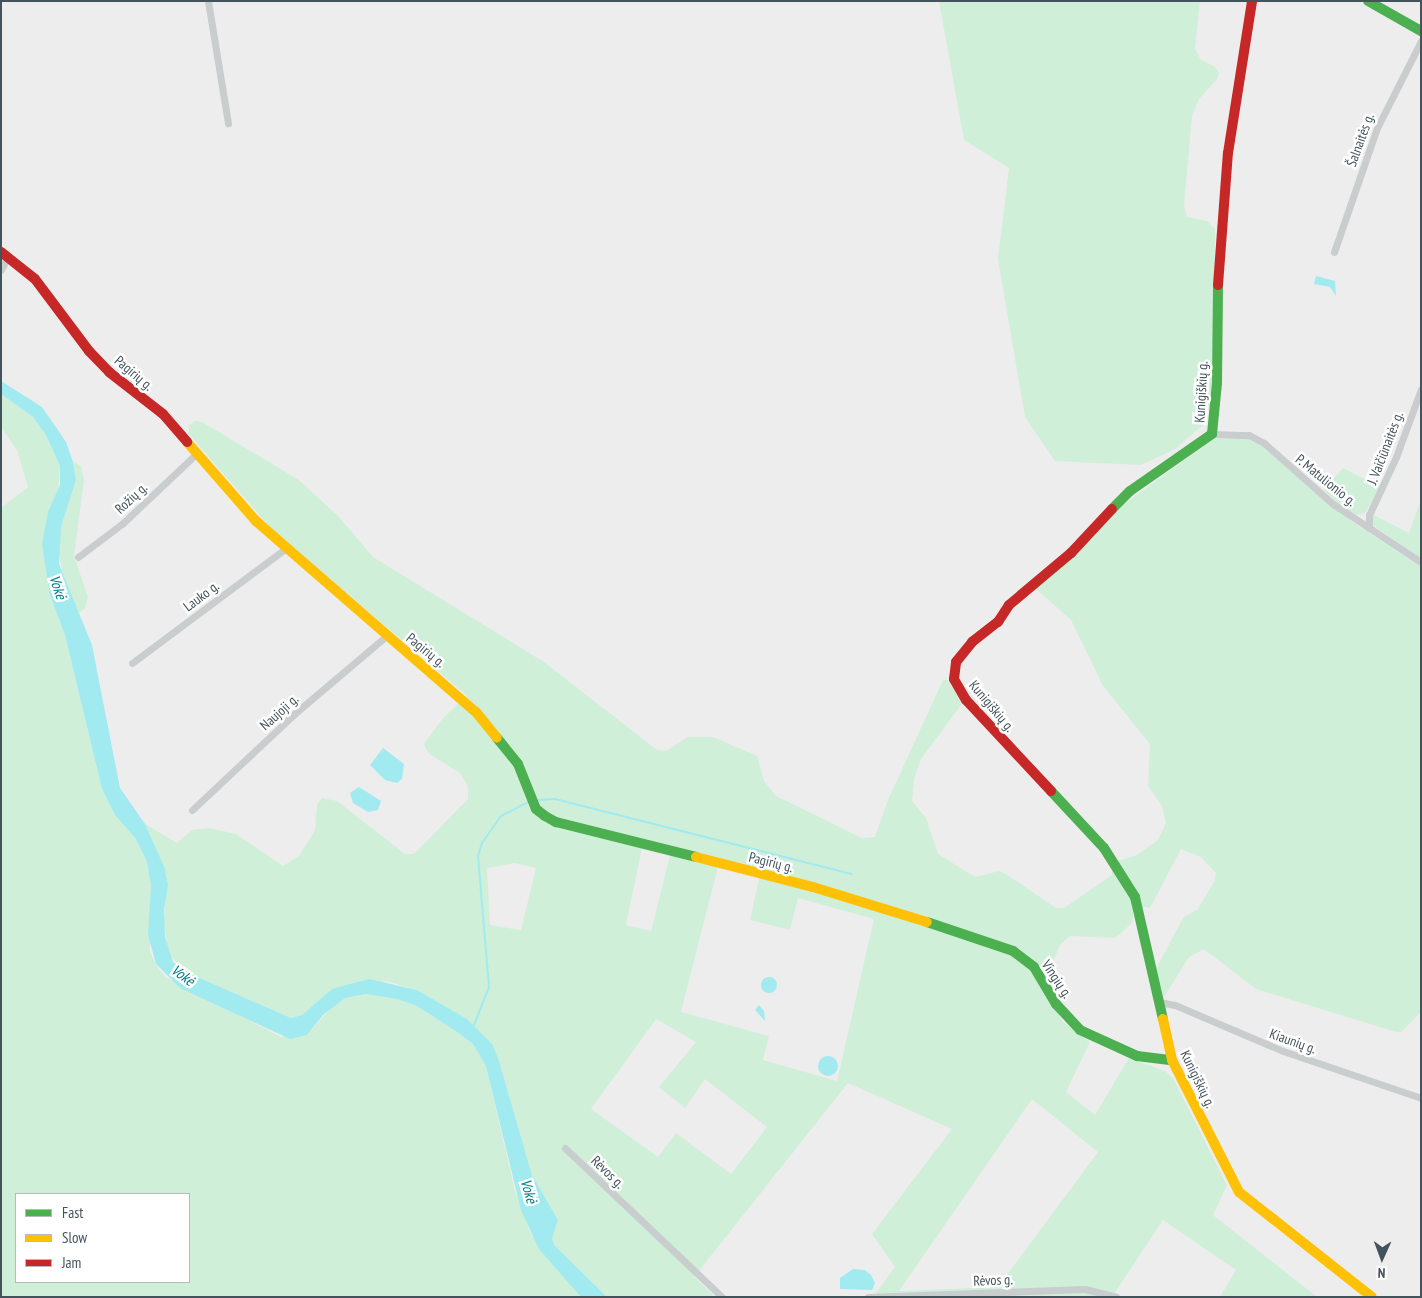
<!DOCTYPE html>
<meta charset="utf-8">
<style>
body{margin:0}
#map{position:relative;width:1422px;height:1298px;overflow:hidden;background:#eeeded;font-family:"PT Sans Narrow",sans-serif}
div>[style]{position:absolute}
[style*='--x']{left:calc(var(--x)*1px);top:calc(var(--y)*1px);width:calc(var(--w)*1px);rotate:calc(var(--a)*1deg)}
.green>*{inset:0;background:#cfefd8}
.water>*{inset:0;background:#a1eaf0}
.round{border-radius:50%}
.stream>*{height:2px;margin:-1px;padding:0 1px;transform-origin:1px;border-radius:1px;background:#a1eaf0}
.street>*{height:7px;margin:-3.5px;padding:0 3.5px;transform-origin:3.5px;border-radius:3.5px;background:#c9cdce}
.fast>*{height:10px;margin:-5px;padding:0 5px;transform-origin:5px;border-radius:5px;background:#4caf50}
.slow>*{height:10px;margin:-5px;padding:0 5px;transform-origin:5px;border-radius:5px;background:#ffc107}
.jam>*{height:10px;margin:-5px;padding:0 5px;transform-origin:5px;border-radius:5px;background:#c62828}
span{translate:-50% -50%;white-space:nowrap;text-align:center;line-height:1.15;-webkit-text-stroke:5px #fff;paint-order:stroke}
.street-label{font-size:14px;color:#43535b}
.water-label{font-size:15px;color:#067d88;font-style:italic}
.frame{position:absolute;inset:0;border:2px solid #43535b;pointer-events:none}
.legend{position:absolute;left:15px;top:1193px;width:175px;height:90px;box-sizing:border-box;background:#fff;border:1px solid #b4babd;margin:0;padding:6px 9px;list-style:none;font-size:15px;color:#43535b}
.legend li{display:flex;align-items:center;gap:10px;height:25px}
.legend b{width:25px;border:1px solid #b4babd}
.north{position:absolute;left:1357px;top:1233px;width:50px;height:50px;-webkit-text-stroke:4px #fff;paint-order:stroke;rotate:182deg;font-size:14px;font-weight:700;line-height:20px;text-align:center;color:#43535b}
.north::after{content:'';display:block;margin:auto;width:18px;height:22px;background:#43535b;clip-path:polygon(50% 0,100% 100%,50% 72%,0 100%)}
</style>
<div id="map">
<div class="green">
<i style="clip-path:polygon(939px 1px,1200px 1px,1195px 49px,1201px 60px,1214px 66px,1219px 73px,1217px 79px,1199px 99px,1192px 116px,1184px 206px,1187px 217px,1207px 221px,1215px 229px,1214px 385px,1203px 425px,1175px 449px,1141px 465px,1055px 461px,1025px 417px,998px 259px,1009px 168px,964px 140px)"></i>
<i style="clip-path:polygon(evenodd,1px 394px,33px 417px,46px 435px,60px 466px,50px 595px,65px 635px,102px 789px,115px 815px,136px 839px,147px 862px,151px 886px,150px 952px,156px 965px,165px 977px,281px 1037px,307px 1035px,333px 1006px,345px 998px,366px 994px,397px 999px,417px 1006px,460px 1034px,473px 1044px,486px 1066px,515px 1191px,531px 1234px,581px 1297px,1px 1297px,1px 508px,28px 487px,17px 450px,1px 427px,1px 394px,16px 1194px,189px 1194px,189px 1282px,16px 1282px,16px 1194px)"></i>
<i style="clip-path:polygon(evenodd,195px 421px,202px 422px,299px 480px,338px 516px,373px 557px,544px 662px,657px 750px,666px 751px,688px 737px,713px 737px,757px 756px,764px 781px,776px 796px,862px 838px,875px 837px,888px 800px,943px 680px,947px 680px,962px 700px,961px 705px,921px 759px,914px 779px,912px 801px,926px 818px,938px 854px,975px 877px,999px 871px,1006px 874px,1056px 908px,1064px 908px,1112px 875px,1112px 867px,1118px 861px,1137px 855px,1158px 840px,1166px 823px,1162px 806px,1148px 786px,1150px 744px,1103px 686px,1071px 620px,1035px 588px,1123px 505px,1213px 439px,1246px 438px,1266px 448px,1352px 522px,1421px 566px,1421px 1012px,1401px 1032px,1396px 1032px,1256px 989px,1204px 949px,1189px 957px,1164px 997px,1156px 969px,1183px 918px,1198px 909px,1215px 880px,1216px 873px,1201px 857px,1181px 849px,1150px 908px,1134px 905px,1132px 923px,1115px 938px,1070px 936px,1060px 945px,1042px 988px,1063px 1022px,1090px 1042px,1066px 1092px,1095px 1115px,1129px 1058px,1165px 1071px,1173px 1078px,1227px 1185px,1213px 1215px,1317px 1297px,1220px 1297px,1236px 1270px,1163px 1220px,1112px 1297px,873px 1297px,895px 1267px,872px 1234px,952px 1129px,848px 1083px,694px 1277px,715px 1297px,607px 1297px,555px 1246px,552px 1239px,558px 1220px,532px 1175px,499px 1061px,467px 1019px,417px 990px,386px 981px,332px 989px,302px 1015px,291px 1018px,184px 971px,168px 952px,164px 921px,167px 876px,145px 824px,177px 843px,192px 830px,209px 828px,236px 834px,283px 866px,299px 856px,315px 830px,317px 805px,322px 798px,337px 801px,405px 854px,414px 854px,468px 799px,468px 786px,460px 773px,428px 753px,424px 744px,443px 718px,467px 696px,269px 526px,188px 433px,189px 425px,195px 421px,642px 848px,670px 855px,651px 931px,626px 925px,642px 848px,195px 421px,720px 859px,761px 870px,750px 920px,790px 930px,798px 898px,874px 919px,837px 1081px,763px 1060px,769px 1036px,681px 1012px,720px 859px,195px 421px,515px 863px,536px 868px,521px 930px,490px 925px,487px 868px,515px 863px,195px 421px,656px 1019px,696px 1042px,659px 1087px,685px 1108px,705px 1079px,767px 1127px,731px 1174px,676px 1133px,658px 1157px,591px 1109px,656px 1019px,195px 421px,1032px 1099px,1098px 1152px,998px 1287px,899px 1291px,1032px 1099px)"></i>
<i style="clip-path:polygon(73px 462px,81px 466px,84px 480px,74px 556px,88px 597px,85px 608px,79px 613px,64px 581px,58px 548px,61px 527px,76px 480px)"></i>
<i style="clip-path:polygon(1343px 468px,1380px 487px,1365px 513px,1356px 515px,1348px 512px,1324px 490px)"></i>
<i style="clip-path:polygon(1421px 499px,1421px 559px,1371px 524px,1372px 514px,1409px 533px)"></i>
</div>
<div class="water">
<i style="clip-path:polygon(1316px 276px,1335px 281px,1336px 296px,1330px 287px,1314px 284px)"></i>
<i style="clip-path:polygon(1px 381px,42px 407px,66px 442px,73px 462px,76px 480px,61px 527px,59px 564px,92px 645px,120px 788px,145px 824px,165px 869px,168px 885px,164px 910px,165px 937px,173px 962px,184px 971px,291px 1018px,302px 1015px,332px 989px,369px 979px,417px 990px,467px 1019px,492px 1044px,499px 1061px,532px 1175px,558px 1220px,552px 1239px,555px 1246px,607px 1297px,581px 1297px,539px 1249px,521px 1210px,486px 1066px,473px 1044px,460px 1034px,417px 1006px,397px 999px,366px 994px,345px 998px,323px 1015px,307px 1035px,290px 1039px,180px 988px,156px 964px,148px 935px,151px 886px,147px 862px,136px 839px,115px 815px,102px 789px,65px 635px,50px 595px,42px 544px,48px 512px,60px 485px,60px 466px,46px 435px,33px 417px,1px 394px)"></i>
<i style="clip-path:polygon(383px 748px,404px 764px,402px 779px,397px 783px,385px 780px,370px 765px)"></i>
<i style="clip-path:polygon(359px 787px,381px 801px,378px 810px,368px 812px,353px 803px,350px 793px)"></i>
<i class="round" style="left:761px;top:977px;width:16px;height:16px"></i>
<i style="clip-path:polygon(759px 1005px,764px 1011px,765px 1021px,755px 1010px)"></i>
<i class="round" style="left:818px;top:1056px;width:20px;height:20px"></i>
<i style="clip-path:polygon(853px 1269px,865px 1270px,871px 1275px,875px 1283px,872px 1290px,840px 1289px,840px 1278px)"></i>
</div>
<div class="stream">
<i style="--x:538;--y:800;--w:17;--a:-3"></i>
<i style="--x:555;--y:799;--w:306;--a:14.2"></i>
<i style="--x:474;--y:1025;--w:41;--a:-68.5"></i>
<i style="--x:489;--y:987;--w:131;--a:-94.8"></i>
<i style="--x:478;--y:856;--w:14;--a:-73"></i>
<i style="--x:482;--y:843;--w:33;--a:-55"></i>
<i style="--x:501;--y:816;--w:29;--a:-27"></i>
</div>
<div class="street">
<i style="--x:208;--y:1;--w:124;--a:80.7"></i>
<i style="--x:1334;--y:252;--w:131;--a:-70.9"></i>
<i style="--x:1377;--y:128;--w:97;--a:-63.2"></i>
<i style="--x:1;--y:270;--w:13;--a:-63"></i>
<i style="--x:1212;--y:434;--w:37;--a:2"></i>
<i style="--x:1249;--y:435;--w:17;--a:28"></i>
<i style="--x:1264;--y:443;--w:92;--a:41.5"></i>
<i style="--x:1333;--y:504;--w:105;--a:33.4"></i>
<i style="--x:1369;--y:528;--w:13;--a:-90"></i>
<i style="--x:1369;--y:515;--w:64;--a:-65"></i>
<i style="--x:1396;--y:457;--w:72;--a:-69.8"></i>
<i style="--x:78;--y:557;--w:56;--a:-37.1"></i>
<i style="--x:123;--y:523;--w:103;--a:-43.4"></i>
<i style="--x:132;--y:663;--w:191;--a:-36.7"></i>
<i style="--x:192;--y:810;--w:139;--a:-43.2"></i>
<i style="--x:293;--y:715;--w:122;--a:-40.3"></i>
<i style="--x:1159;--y:1002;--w:16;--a:11"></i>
<i style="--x:1175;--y:1005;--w:117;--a:23.1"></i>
<i style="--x:1283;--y:1051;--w:146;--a:18.8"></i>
<i style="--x:565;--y:1148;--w:216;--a:43.5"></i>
<i style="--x:868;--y:1297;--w:217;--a:-2.1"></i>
<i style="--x:1085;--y:1289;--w:32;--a:14"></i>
</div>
<div class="fast">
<i style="--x:1368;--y:1;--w:61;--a:29.5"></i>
<i style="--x:1112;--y:509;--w:25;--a:-45"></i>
<i style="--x:1130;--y:491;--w:100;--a:-34.8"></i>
<i style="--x:1212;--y:434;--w:51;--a:-84.4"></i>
<i style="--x:1217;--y:383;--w:98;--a:-89.4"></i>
<i style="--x:497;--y:738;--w:33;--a:51"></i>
<i style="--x:518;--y:764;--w:48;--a:68.2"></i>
<i style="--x:536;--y:809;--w:11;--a:38"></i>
<i style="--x:545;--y:816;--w:13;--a:29"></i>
<i style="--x:556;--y:822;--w:144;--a:14"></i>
<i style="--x:1051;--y:791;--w:78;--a:47.1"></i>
<i style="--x:1104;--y:848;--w:58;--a:57.7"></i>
<i style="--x:1135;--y:897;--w:125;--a:77.1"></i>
<i style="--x:927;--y:922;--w:91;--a:18.6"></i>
<i style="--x:1013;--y:951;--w:26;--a:37"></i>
<i style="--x:1034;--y:967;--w:43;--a:59.3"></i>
<i style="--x:1056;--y:1004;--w:35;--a:47"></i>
<i style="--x:1080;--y:1030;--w:63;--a:24.5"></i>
<i style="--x:1137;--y:1056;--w:35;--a:7"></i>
</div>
<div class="slow">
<i style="--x:187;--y:442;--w:105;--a:48.9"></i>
<i style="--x:256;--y:521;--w:291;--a:41"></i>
<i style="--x:476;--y:712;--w:33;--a:51"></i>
<i style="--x:696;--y:857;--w:121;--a:14.4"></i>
<i style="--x:813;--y:887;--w:119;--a:17.1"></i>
<i style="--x:1163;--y:1019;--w:42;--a:77.6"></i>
<i style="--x:1172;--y:1060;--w:148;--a:63.1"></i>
<i style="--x:1239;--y:1192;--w:169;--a:38.3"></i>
</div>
<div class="jam">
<i style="--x:1;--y:252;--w:43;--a:38.5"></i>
<i style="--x:35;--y:279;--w:90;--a:53.1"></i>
<i style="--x:89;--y:351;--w:29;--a:46"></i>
<i style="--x:109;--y:372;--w:68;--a:37.9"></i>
<i style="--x:163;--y:414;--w:37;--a:49"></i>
<i style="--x:1218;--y:285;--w:132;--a:-85.7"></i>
<i style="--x:1228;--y:153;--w:154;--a:-81"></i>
<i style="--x:1051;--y:791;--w:125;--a:-133"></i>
<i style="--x:966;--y:700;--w:24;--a:-120"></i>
<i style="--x:954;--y:679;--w:17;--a:-83"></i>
<i style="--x:956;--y:662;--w:26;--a:-51"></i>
<i style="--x:972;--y:642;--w:33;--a:-38"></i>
<i style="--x:998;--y:622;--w:20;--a:-57"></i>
<i style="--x:1009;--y:605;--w:81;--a:-40"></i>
<i style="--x:1071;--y:553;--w:60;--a:-47"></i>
</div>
<div class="street-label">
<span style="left:1360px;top:140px;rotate:-70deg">Šalnaitės g.</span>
<span style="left:134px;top:373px;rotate:40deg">Pagirių g.</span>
<span style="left:1201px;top:392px;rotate:-87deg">Kunigiškių g.</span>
<span style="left:1385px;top:448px;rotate:-69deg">J. Vaičiūnaitės g.</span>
<span style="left:1326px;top:480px;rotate:39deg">P. Matulionio g.</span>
<span style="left:131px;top:498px;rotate:-43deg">Rožių g.</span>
<span style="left:201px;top:596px;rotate:-37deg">Lauko g.</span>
<span style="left:426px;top:650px;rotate:39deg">Pagirių g.</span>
<span style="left:992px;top:706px;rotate:50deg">Kunigiškių g.</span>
<span style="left:279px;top:712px;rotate:-42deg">Naujoji g.</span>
<span style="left:771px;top:862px;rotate:14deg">Pagirių g.</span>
<span style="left:1057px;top:979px;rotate:56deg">Vingių g.</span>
<span style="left:1293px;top:1041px;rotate:20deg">Kiaunių g.</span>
<span style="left:1198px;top:1079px;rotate:64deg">Kunigiškių g.</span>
<span style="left:608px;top:1172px;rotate:44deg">Rėvos g.</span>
<span style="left:993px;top:1280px;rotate:-2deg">Rėvos g.</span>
</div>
<div class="water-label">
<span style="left:58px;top:587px;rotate:71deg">Vokė</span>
<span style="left:183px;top:975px;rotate:36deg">Vokė</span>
<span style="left:529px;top:1191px;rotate:74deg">Vokė</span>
</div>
<div class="frame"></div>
<ul class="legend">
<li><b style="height:6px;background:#4caf50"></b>Fast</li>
<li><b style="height:6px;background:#ffc107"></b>Slow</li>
<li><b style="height:6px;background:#c62828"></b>Jam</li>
</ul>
<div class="north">N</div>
</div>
